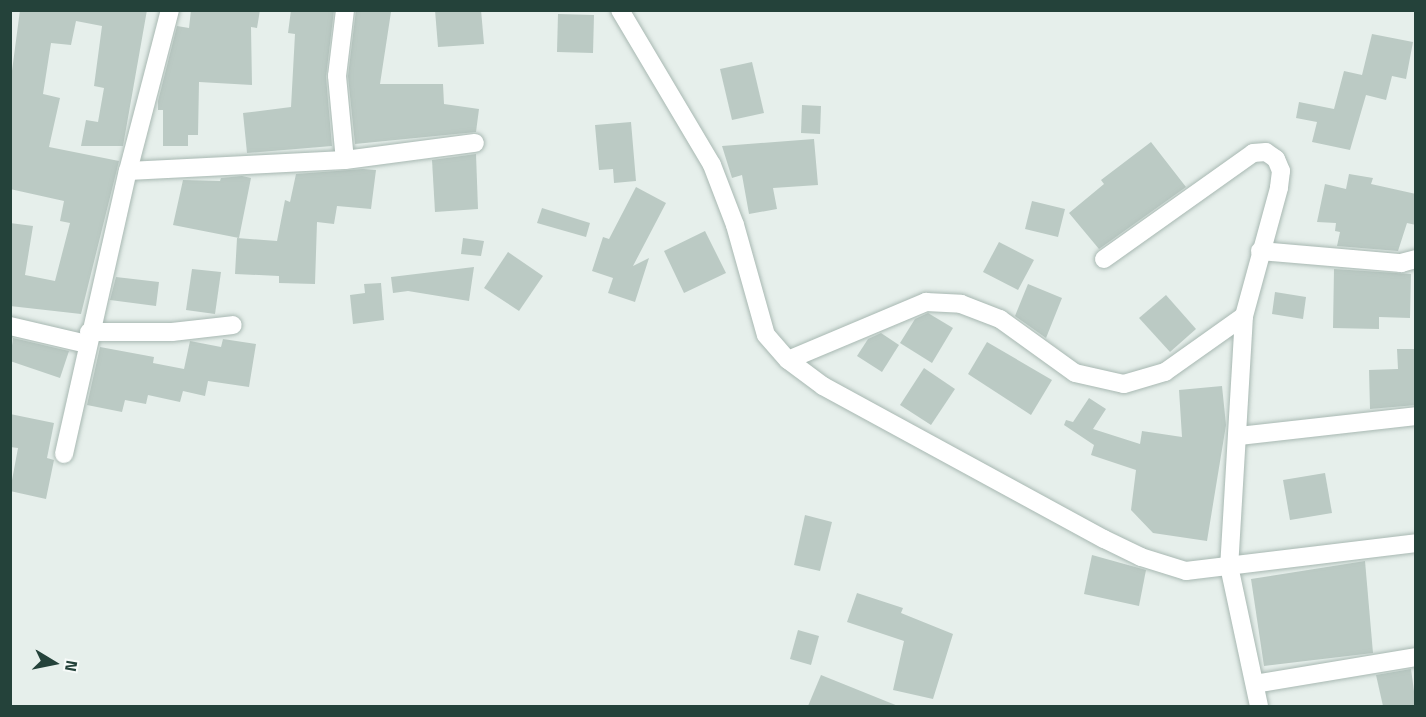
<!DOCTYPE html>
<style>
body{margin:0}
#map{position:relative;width:1426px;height:717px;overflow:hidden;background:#e6efeb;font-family:"Titillium Web",sans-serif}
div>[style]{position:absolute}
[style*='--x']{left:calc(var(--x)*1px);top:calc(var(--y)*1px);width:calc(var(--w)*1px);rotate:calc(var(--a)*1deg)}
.building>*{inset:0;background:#bbcac4}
.roads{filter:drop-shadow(0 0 2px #a8b8b2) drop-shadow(0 0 2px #a8b8b2)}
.minor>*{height:18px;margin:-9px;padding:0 9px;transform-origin:9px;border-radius:9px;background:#fff}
span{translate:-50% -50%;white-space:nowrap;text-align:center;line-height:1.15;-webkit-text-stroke:4.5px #f7fbf9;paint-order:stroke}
.frame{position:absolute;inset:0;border:12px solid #24423a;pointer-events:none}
.north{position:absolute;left:24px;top:633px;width:60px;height:60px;-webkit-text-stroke:4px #f7fbf9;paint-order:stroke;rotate:100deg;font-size:16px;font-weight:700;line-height:24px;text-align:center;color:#24423a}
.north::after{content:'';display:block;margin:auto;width:21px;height:27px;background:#24423a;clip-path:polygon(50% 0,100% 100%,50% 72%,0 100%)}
</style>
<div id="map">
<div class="building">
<i style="clip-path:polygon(20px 10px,147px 10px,123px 146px,81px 146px,86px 120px,98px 122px,104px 88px,94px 86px,102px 26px,76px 21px,71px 45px,51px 43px,43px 94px,60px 98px,49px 147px,119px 161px,81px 314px,10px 306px,10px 223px,33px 226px,25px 275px,55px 281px,70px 223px,60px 221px,64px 201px,10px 189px,10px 86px)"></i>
<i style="clip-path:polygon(191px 10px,260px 10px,257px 28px,251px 27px,252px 85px,199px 82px,198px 135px,188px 135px,188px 146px,163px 146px,163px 110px,158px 110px,158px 101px,177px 26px,189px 28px)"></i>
<i style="clip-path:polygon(291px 10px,334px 10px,326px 77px,332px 146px,247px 153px,243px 113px,291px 107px,295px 34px,288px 33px)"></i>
<i style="clip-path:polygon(356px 10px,391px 12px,380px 84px,443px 84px,444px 104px,479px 109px,476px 132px,355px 144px,348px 76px)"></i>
<i style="clip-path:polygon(435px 10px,481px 10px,484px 44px,438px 47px)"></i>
<i style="clip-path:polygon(558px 14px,594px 15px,593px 53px,557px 52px)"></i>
<i style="clip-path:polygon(1372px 34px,1413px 42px,1406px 79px,1392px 76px,1386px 100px,1366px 95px,1350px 150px,1312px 142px,1317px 122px,1296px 118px,1299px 102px,1334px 109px,1344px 71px,1362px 75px)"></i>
<i style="clip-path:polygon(752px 62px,764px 113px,732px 120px,720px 69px)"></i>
<i style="clip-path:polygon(802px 105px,821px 106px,820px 134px,801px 133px)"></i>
<i style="clip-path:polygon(631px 122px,636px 181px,614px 183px,613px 169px,599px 170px,595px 125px)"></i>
<i style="clip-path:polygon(814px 139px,818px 185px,773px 188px,777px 209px,749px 214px,742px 175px,732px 178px,722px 146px)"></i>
<i style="clip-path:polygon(1151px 142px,1186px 187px,1099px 249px,1069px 213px,1104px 184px,1101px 180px)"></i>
<i style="clip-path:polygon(476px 154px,478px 209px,435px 212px,432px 160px)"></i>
<i style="clip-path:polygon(363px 169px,376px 170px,371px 209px,337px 206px,334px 224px,317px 222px,315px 284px,279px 283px,279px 276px,235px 274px,237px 238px,277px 241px,285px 200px,290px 202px,296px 174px)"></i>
<i style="clip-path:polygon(1349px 174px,1373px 178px,1371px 184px,1416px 194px,1416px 225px,1407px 223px,1398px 251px,1337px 246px,1340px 232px,1335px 231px,1336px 223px,1317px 222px,1325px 184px,1346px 189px)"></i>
<i style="clip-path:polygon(242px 176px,251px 178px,239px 238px,173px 225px,183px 180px,220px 181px,221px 178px)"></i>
<i style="clip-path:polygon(636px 187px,666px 203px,633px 266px,649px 258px,635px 302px,608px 293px,613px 278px,592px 271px,603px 237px,609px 239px)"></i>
<i style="clip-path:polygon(1032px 201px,1065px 209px,1058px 237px,1025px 229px)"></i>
<i style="clip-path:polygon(542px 208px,590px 223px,586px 237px,537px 223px)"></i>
<i style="clip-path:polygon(705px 231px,726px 273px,684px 293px,664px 251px)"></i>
<i style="clip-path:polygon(463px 238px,484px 241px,481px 256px,461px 254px)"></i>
<i style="clip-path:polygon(999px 242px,1034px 260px,1018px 290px,983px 272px)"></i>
<i style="clip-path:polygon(508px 252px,543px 276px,519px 311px,484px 288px)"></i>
<i style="clip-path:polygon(474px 267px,469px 301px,408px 291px,393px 293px,391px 277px)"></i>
<i style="clip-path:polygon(192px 269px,221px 272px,215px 314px,186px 310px)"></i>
<i style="clip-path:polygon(1334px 269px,1411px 274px,1410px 318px,1379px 317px,1379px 329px,1333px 328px)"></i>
<i style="clip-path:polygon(116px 277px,159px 282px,156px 306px,110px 300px)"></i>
<i style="clip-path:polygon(381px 283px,384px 320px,353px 324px,350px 295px,365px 293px,364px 284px)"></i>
<i style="clip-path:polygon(1028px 284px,1062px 298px,1046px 338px,1015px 316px)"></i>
<i style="clip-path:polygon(1275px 292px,1306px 297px,1303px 319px,1272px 314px)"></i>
<i style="clip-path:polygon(1166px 295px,1196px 329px,1170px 352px,1139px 318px)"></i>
<i style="clip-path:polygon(928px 313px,953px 328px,932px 363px,900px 343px,915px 319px)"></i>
<i style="clip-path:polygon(881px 333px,899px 345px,882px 372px,857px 356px,868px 339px)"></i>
<i style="clip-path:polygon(13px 338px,69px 351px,60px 378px,10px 361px)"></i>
<i style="clip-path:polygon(223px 339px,256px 344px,249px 387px,208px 381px,205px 396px,183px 391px,180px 402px,148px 395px,146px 404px,125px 400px,122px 412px,87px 405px,100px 347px,154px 357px,153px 363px,184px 369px,190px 341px,221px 347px)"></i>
<i style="clip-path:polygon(987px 342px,1052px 380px,1031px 415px,968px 374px)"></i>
<i style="clip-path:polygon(1397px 349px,1416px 349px,1416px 405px,1370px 409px,1369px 370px,1398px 369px)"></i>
<i style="clip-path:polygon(924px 368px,955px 389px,931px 425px,900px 405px)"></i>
<i style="clip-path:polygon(1222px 386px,1226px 425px,1207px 541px,1153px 533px,1131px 510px,1136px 470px,1091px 455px,1094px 445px,1064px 425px,1066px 420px,1073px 422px,1089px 398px,1106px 409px,1093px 429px,1140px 444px,1142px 431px,1182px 437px,1179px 390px)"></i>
<i style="clip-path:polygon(10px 414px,54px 423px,47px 458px,54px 460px,46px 499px,10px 491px,18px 448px,10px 447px)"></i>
<i style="clip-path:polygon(1325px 473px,1332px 513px,1290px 520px,1283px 480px)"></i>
<i style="clip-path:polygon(805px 515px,832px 522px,820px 571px,794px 565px)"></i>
<i style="clip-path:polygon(1092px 555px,1146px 570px,1139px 606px,1084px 594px)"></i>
<i style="clip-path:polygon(1365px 561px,1373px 653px,1264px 666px,1251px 579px)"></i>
<i style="clip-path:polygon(857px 593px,903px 608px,901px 613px,953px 634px,933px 699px,893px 690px,904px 641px,847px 622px)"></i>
<i style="clip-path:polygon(798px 630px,819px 636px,811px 665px,790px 659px)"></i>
<i style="clip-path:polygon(1411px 669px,1416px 706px,1383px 706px,1376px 675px)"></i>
<i style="clip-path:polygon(821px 675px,898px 706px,808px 706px)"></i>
</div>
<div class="roads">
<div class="minor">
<i style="--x:345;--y:10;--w:66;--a:96.9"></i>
<i style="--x:337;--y:76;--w:84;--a:84.6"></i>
<i style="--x:620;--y:10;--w:180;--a:59.3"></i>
<i style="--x:712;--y:165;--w:64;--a:69"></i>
<i style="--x:735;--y:225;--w:114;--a:74.3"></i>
<i style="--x:766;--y:335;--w:33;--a:49"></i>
<i style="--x:788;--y:360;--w:44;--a:36.6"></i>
<i style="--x:823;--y:386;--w:320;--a:28.6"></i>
<i style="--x:1104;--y:539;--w:41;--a:25.9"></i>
<i style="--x:1141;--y:557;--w:47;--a:17.3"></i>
<i style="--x:1186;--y:571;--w:232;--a:-6.9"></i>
<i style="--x:128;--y:171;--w:217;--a:-2.9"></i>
<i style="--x:345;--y:160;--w:131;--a:-7.5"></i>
<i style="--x:1260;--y:251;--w:142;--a:4.9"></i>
<i style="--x:1401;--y:263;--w:16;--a:-15"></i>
<i style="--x:1104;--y:259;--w:183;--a:-35.4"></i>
<i style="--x:1253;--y:153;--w:13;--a:-4"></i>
<i style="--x:1266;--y:152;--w:12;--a:35"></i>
<i style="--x:1276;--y:159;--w:13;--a:67"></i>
<i style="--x:1281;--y:171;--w:17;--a:97"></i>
<i style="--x:1279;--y:188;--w:133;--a:105.3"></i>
<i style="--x:1244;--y:316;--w:250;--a:93.4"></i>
<i style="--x:1229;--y:566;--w:143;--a:77.9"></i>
<i style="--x:10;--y:326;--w:79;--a:13.2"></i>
<i style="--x:89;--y:332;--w:83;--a:0"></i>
<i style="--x:172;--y:332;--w:61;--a:-6.5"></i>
<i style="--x:788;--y:360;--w:150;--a:-22.8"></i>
<i style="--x:926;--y:302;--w:35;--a:3"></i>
<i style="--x:961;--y:304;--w:42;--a:21"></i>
<i style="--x:1000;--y:319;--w:92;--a:35.8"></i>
<i style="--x:1075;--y:373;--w:50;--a:12.7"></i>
<i style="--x:1124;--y:384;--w:43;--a:-16.3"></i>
<i style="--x:1165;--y:372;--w:97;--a:-35.3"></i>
<i style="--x:1239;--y:436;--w:178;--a:-6.4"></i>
<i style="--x:64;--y:454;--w:290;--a:-77.3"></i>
<i style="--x:128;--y:171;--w:166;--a:-75.4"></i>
<i style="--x:1255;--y:684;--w:163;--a:-9.5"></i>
</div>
</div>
<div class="frame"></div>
<div class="north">N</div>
</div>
